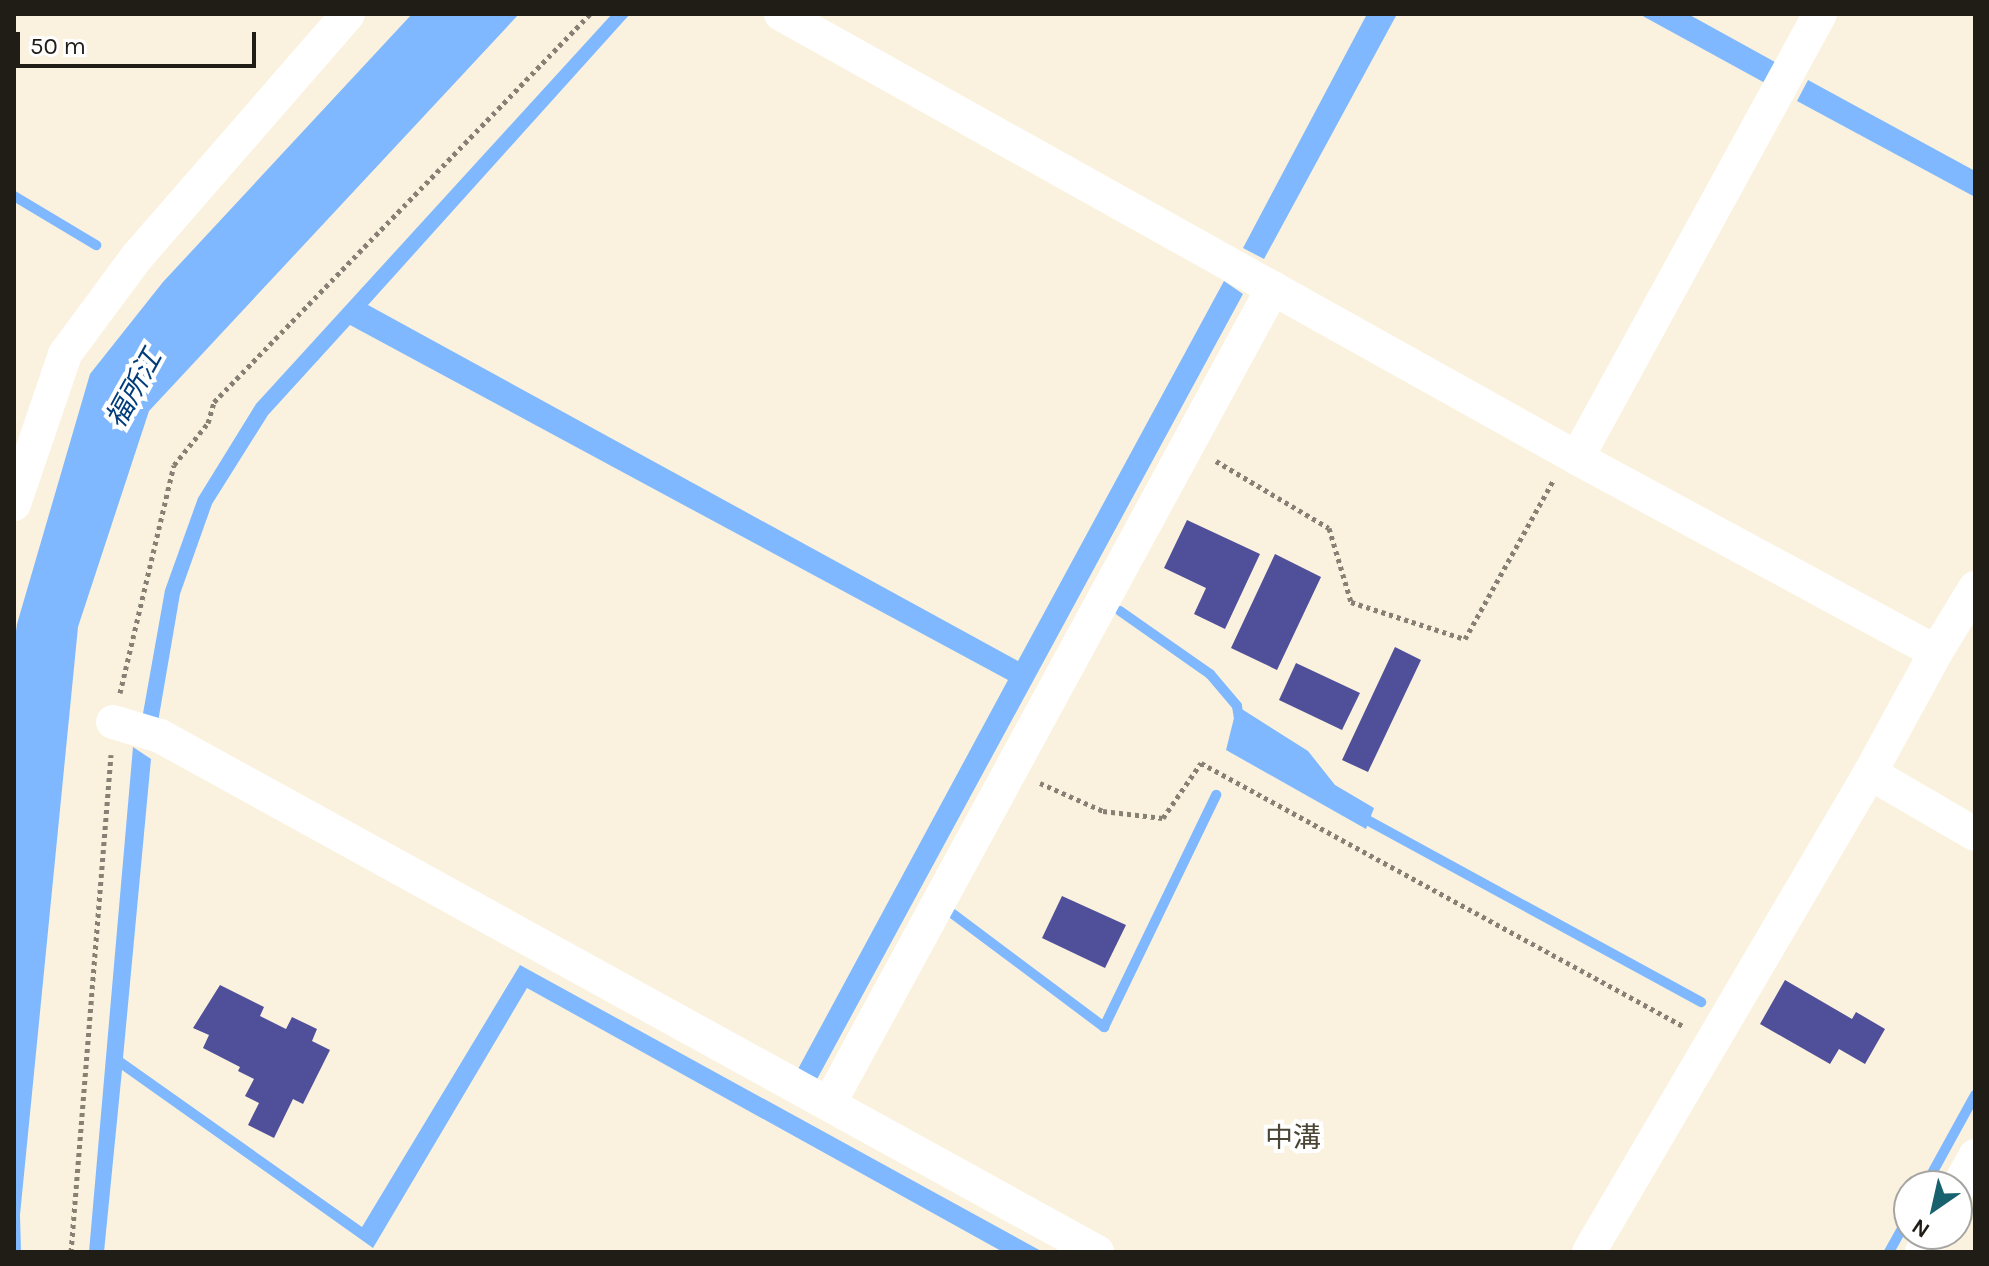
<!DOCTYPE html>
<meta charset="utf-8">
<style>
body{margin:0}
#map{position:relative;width:1989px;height:1266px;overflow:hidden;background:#faf2de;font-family:Karla,"Noto Sans JP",sans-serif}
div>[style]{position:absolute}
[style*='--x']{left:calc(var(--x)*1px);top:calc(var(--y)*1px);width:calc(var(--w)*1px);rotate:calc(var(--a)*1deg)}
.water>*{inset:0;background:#7fb8fe}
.stream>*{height:10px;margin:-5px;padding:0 5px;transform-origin:5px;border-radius:5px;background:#7fb8fe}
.building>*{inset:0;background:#504f9a}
.path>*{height:5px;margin-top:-2.5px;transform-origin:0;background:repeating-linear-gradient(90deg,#868174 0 4px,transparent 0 8px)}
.minor>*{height:34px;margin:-17px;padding:0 17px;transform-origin:17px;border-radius:17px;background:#fff}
span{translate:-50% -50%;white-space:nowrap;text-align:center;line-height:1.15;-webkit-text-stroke:8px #fff;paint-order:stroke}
.water-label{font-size:28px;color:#003d7a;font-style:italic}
.neighbourhood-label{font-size:28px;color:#4b4535}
.frame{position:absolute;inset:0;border:16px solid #201d17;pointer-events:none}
.north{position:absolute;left:1893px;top:1170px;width:80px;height:80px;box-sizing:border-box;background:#fff;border:2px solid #a6a5a2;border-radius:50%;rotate:214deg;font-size:22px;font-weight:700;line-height:32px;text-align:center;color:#201d17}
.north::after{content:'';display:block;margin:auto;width:28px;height:36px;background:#17626e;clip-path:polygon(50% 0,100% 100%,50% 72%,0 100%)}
.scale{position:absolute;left:16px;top:32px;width:240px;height:36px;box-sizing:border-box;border:4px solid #201d17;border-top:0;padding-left:10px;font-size:24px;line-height:28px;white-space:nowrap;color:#201d17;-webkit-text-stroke:6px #fff;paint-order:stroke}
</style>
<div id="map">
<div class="water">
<i style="clip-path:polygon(412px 14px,519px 14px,149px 411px,78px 627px,20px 1215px,21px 1252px,14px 1252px,14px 645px,17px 624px,90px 374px,163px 282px)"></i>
<i style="clip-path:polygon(612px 14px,630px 14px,368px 305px,1018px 661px,1224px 281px,1243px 294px,816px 1081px,798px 1069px,1008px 680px,350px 325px,268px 415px,212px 504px,180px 594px,158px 722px,142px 719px,165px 590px,198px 498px,256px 404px)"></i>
<i style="clip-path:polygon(1367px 14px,1397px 14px,1264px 259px,1243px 248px)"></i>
<i style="clip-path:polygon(1639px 14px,1688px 14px,1775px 62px,1765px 83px)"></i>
<i style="clip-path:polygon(1808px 80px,1975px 171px,1975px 197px,1797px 101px)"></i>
<i style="clip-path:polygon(1237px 706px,1308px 751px,1335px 785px,1374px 808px,1366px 829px,1226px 750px)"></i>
<i style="clip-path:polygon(133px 747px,151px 759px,123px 1058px,362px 1227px,520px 965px,1043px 1252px,1003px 1252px,527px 988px,373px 1248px,122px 1070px,104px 1252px,89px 1252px)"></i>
</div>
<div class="stream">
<i style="--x:14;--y:196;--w:96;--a:30.9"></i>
<i style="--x:1120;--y:611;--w:110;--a:35"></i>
<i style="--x:1210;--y:674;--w:42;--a:49.8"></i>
<i style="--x:1237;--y:706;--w:13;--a:81"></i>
<i style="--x:1358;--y:815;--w:391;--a:28.6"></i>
<i style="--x:953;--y:914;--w:189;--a:36.8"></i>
<i style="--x:1104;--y:1027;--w:258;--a:-64.2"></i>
<i style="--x:1925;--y:1186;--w:104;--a:-61.2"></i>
<i style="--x:1889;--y:1252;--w:41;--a:-60.9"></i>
</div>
<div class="building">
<i style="clip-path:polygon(1187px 520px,1260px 554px,1225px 629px,1194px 614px,1206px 588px,1164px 568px)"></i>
<i style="clip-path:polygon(1275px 554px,1321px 577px,1277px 670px,1231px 648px)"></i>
<i style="clip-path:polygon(1395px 647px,1421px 660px,1368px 772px,1342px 760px)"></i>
<i style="clip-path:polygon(1296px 663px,1360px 693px,1342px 730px,1279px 700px)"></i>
<i style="clip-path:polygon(1062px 896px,1126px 925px,1105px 968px,1042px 938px)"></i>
<i style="clip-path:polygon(1785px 980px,1852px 1019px,1856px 1012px,1885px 1029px,1865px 1064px,1839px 1049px,1830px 1064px,1760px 1024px)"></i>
<i style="clip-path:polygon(220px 985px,264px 1007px,260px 1016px,286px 1029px,292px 1017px,317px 1029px,312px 1041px,330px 1050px,303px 1104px,293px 1099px,274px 1138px,248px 1125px,259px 1103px,245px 1096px,254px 1079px,238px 1071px,240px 1067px,203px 1048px,209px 1035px,193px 1028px)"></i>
</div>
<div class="path">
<i style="--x:1216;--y:461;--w:131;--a:30.7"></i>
<i style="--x:1329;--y:528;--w:77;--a:73.4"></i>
<i style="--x:1351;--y:602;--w:120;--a:18"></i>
<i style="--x:1465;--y:639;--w:181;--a:-60.9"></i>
<i style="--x:120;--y:693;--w:234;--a:-76.7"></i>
<i style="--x:174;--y:465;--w:54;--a:-51"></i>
<i style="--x:208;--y:423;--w:22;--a:-74"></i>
<i style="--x:214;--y:402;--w:540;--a:-45.9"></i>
<i style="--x:1040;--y:783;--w:69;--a:24"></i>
<i style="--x:1103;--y:811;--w:60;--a:6.7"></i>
<i style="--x:1163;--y:818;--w:67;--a:-55.4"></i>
<i style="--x:1201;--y:763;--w:549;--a:28.62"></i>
<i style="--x:71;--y:1252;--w:499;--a:-85.4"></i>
</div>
<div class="minor">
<i style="--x:781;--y:14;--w:911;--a:29.15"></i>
<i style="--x:1577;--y:458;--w:408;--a:28.4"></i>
<i style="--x:1936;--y:652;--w:138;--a:118.6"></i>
<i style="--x:1870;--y:773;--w:555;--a:120.4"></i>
<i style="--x:1577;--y:458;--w:506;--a:-61.31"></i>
<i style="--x:14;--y:504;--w:158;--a:-71.2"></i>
<i style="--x:65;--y:354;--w:119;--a:-53.5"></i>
<i style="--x:136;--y:258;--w:323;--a:-49"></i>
<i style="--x:1936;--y:652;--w:75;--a:-58.6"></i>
<i style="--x:113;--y:722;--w:49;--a:16.6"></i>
<i style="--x:160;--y:736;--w:1070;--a:28.84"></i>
<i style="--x:1870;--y:773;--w:121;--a:30.2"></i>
<i style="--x:829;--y:1104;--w:929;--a:-61.45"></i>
<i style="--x:1957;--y:1189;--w:38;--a:-61"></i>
<i style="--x:1922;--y:1252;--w:21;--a:-61"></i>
</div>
<div class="water-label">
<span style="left:134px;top:389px;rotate:-61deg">福所江</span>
</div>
<div class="neighbourhood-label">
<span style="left:1293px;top:1138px">中溝</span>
</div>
<div class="frame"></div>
<div class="north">N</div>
<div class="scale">50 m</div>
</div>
